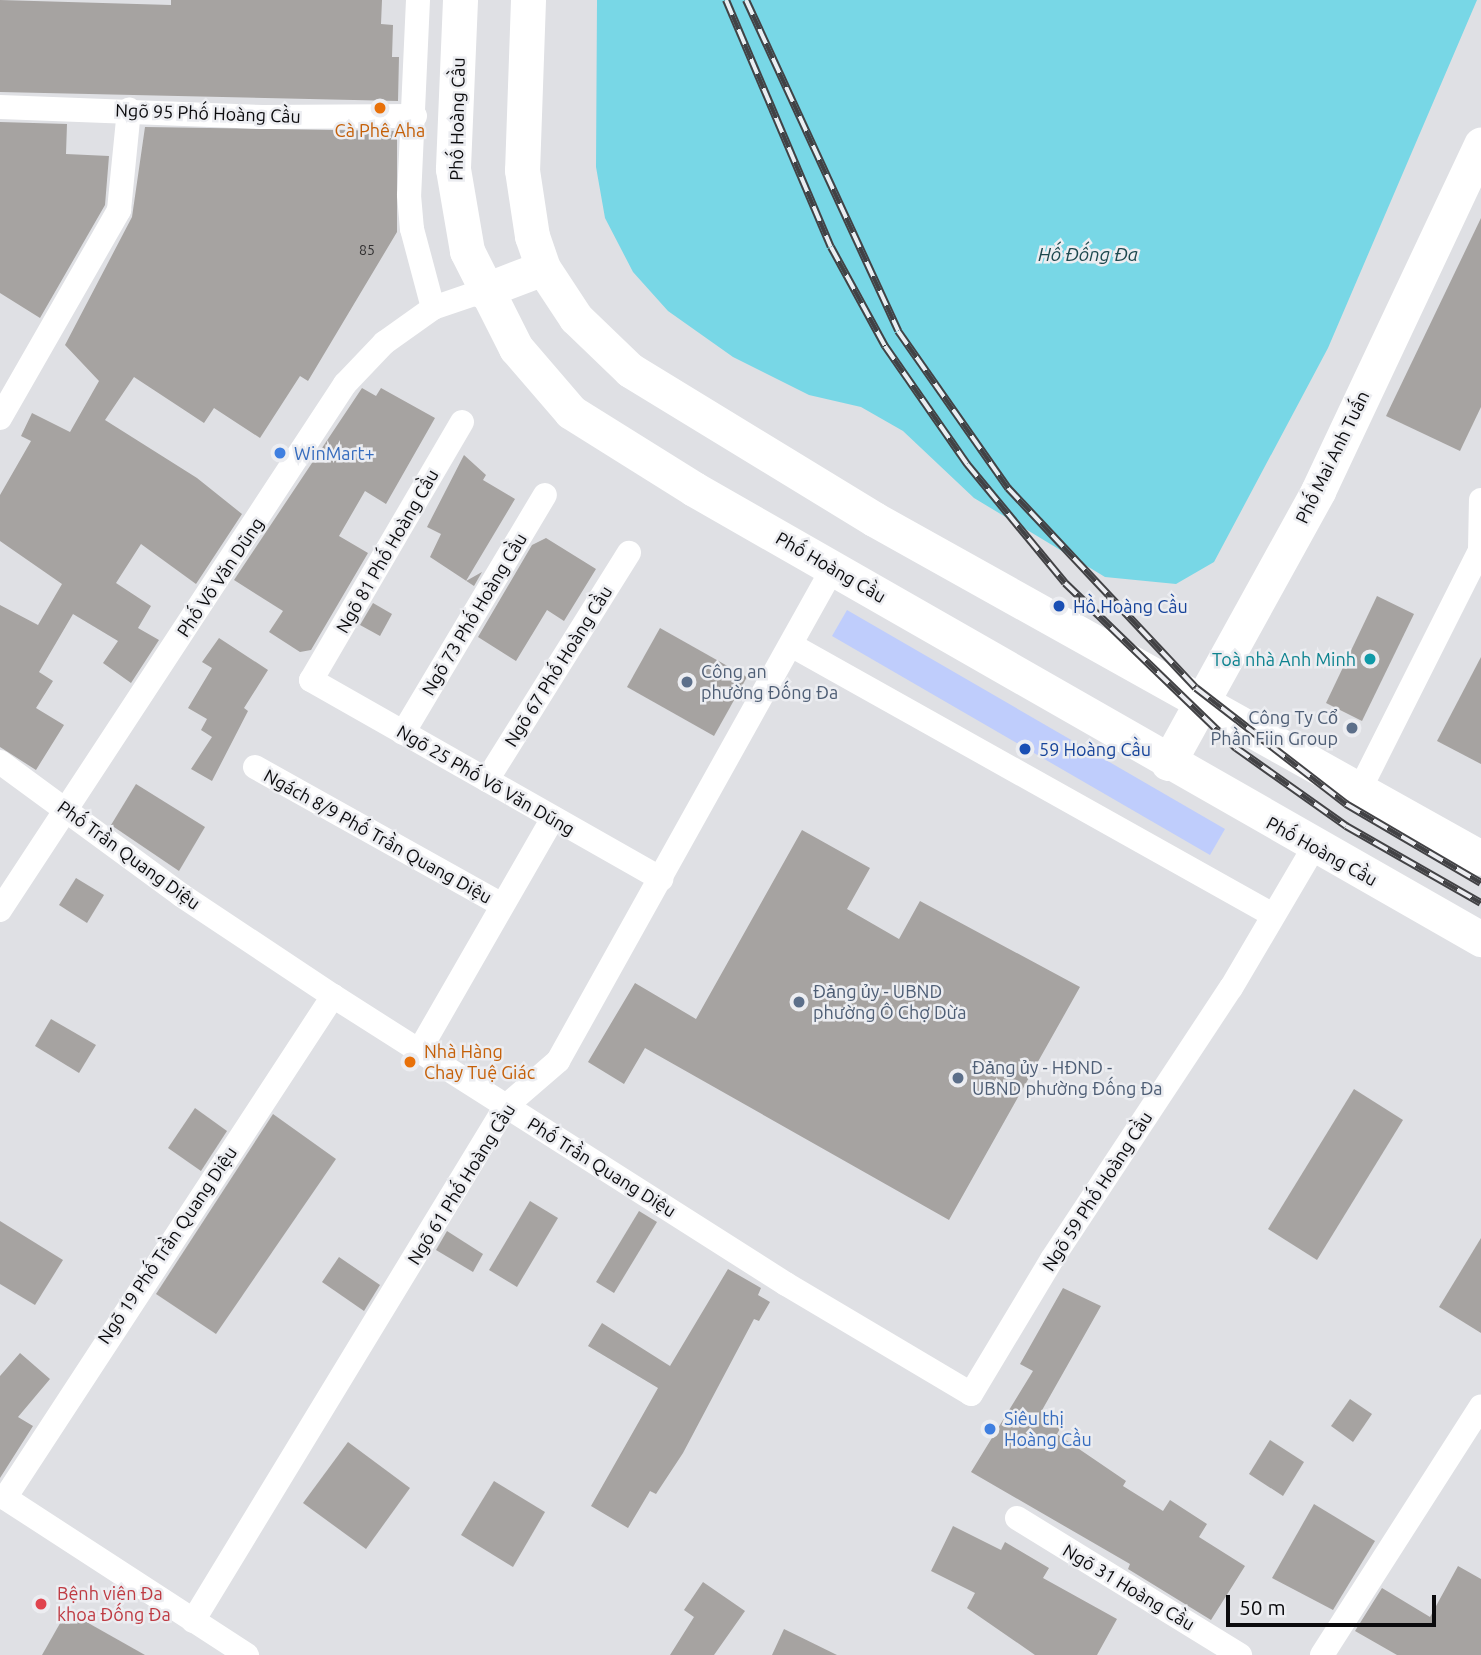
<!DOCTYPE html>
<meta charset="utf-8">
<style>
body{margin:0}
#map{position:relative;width:1481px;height:1655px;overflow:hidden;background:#dfe0e4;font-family:Ubuntu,sans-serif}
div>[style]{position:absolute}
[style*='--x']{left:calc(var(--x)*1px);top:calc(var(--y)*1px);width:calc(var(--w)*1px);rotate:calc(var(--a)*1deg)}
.green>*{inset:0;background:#bfcdfc}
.water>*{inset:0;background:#78d7e6}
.building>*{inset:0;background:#a6a3a1}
.street>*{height:24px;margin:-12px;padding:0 12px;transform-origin:12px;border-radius:12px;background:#fff}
.secondary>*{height:35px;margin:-17.5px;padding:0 17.5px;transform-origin:17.5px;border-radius:17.5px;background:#fff}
.rail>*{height:8px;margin-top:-4px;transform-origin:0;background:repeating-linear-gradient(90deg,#ecedf1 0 16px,#424245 0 32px);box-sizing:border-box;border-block:2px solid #424245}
.dots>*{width:19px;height:19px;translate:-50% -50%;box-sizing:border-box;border:4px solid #ecedf1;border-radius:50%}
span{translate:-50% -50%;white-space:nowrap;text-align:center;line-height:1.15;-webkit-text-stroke:5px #ecedf1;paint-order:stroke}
.number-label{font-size:14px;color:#323132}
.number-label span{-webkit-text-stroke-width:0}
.street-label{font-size:18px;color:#0b0b0d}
.food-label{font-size:18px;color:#c56008}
.left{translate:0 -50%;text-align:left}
.shop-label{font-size:18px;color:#366cbe}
.transit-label{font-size:18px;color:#164399}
.culture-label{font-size:18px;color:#0d838f}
.right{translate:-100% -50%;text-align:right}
.service-label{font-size:18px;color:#4e5e75}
.health-label{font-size:18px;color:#be3a42}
.water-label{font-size:19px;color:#1d494f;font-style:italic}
.scale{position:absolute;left:1226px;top:1595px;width:210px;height:32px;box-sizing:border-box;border:4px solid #0b0b0d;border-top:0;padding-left:9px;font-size:21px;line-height:24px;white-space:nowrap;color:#0b0b0d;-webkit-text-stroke:5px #ecedf1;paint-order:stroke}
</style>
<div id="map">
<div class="green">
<i style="clip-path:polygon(847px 610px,1225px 829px,1210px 855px,832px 636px)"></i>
</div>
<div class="water">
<i style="clip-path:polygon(597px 0,1477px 0,1328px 348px,1214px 562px,1176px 584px,1105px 577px,974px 498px,903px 431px,861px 407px,809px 395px,733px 357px,668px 311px,633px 272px,605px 218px,596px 167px)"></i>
</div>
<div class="building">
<i style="clip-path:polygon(0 0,171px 5px,171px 0,382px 0,381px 24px,393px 25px,392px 57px,399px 57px,398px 101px,0 92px)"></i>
<i style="clip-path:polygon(0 122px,67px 124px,66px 154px,109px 156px,105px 205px,40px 318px,0 293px)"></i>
<i style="clip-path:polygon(145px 127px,397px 131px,397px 232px,308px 381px,300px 376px,260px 438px,214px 408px,204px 423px,134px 377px,105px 420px,197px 478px,242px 514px,196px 584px,141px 544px,116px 583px,151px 606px,138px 628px,159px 640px,131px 683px,103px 663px,118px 641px,73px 614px,39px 672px,53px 681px,36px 708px,64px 725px,36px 770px,0 747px,0 605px,38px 625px,62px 584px,0 541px,0 495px,31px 441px,21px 436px,32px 413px,70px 432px,99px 381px,65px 345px,132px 217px)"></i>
<i style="clip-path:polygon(1481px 218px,1481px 407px,1460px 451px,1386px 416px)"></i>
<i style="clip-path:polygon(362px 388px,376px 396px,381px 388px,435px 418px,386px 504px,365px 491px,339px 536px,368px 553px,311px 650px,300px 652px,269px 632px,283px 611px,234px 580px)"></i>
<i style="clip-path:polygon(464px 455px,486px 475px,483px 480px,515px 499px,466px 581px,482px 572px,474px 586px,430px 557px,441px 534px,427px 527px)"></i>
<i style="clip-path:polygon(546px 538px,596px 569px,564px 621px,547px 610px,516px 661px,478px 637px,532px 545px)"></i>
<i style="clip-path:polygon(1377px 596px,1414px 614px,1362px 721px,1326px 703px)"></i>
<i style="clip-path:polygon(373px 603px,392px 614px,380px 636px,360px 625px)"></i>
<i style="clip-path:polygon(660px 628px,747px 677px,714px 736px,627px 687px)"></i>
<i style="clip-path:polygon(219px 638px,268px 670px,244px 708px,248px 711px,212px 781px,191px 769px,212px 737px,201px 730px,207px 719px,188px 708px,212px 668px,202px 662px)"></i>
<i style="clip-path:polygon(1481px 657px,1481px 764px,1437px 741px)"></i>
<i style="clip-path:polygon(136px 784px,205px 827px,179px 871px,111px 825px)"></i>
<i style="clip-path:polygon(802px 830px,870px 868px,847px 909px,899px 939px,920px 901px,1080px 987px,949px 1220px,645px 1048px,624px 1084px,588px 1062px,635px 983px,696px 1019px)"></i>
<i style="clip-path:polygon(76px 878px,104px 895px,87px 923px,59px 905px)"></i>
<i style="clip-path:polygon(51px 1019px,96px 1045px,79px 1073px,35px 1046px)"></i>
<i style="clip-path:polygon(1354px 1089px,1403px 1120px,1317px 1260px,1268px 1229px)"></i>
<i style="clip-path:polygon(195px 1108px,227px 1131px,201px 1171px,168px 1148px)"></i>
<i style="clip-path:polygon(273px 1114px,336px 1159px,216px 1334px,156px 1294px)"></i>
<i style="clip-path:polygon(530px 1201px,558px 1218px,517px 1287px,489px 1270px)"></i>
<i style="clip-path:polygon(639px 1211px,657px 1222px,614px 1293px,596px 1282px)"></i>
<i style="clip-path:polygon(0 1221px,63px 1260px,35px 1305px,0 1284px)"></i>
<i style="clip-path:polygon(447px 1231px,483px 1254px,473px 1272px,436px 1250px)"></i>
<i style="clip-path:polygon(1481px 1238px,1481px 1333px,1439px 1307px)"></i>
<i style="clip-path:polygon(339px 1257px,380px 1285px,364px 1311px,322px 1282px)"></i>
<i style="clip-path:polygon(728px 1269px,761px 1288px,758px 1295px,770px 1302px,759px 1321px,754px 1319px,683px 1453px,656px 1494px,650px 1491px,628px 1528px,591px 1506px,658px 1388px,588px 1346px,602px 1323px,670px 1366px)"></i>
<i style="clip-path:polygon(1063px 1288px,1101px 1306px,1041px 1412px,1062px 1425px,1057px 1434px,1126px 1481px,1123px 1486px,1163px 1511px,1170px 1500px,1207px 1524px,1199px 1537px,1245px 1566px,1211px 1620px,1128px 1569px,1130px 1564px,971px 1472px,1033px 1371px,1020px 1364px)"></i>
<i style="clip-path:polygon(20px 1353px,50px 1379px,18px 1417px,33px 1426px,0 1478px,0 1376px)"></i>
<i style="clip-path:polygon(1350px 1399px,1372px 1414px,1353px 1442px,1331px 1426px)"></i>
<i style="clip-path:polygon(1270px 1440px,1304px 1462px,1283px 1496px,1249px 1474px)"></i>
<i style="clip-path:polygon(348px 1442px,410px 1488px,366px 1549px,303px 1503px)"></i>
<i style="clip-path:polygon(494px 1481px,545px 1512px,513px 1567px,461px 1535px)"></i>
<i style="clip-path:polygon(1314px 1504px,1375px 1541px,1333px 1610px,1272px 1578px)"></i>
<i style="clip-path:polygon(953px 1526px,1001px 1550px,1005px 1542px,1049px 1568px,1043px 1578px,1117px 1619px,1097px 1655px,1035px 1655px,967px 1608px,975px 1593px,931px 1571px)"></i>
<i style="clip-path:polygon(1458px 1566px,1481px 1579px,1481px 1655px,1397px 1655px,1355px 1631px,1382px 1588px,1430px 1617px)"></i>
<i style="clip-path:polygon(703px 1582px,745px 1611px,714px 1655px,670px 1655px,694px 1617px,684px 1610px)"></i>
<i style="clip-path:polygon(67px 1611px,145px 1655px,42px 1655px)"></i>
<i style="clip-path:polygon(784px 1629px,837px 1655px,772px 1655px)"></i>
</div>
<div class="street">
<i style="--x:418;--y:0;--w:195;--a:92.6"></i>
<i style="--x:409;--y:195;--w:34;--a:85"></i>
<i style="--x:412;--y:229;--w:82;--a:75.1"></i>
<i style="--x:0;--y:107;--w:263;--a:2.2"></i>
<i style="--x:263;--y:117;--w:152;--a:-0.4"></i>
<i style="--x:0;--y:418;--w:240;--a:-60.2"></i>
<i style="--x:119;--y:210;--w:101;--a:-84.3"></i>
<i style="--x:462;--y:422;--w:299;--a:120.3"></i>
<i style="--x:311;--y:680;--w:403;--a:29.6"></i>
<i style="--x:791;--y:645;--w:552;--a:29.26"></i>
<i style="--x:403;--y:733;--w:277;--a:-59.2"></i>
<i style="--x:0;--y:762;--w:225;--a:36.3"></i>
<i style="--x:181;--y:895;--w:182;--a:33.6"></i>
<i style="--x:333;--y:996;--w:537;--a:32.45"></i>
<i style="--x:786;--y:1284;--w:215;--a:30.7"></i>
<i style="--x:971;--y:1394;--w:157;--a:-59"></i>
<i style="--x:1052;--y:1259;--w:325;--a:-56.6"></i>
<i style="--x:1231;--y:988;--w:164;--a:-59.5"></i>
<i style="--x:255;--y:767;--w:281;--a:29.2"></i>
<i style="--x:487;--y:780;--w:268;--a:-58"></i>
<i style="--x:1359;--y:791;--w:270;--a:-63.3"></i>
<i style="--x:1480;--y:550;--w:50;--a:-88.9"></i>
<i style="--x:0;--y:910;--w:629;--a:-56.74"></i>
<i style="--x:345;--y:384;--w:57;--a:-46.4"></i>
<i style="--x:384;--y:343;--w:60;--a:-35.5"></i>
<i style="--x:433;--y:308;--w:53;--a:-18.8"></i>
<i style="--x:419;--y:1051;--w:269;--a:-60.1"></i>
<i style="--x:1017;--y:1518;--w:262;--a:31.6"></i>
<i style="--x:193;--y:1621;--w:603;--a:-58.71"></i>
<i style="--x:506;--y:1106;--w:69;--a:-40.9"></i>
<i style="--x:558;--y:1061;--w:565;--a:-60.85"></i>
<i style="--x:247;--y:1655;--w:288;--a:-147"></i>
<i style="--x:5;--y:1498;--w:600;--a:-56.84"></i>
<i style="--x:1322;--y:1655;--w:295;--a:-57.4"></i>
</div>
<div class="secondary">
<i style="--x:460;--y:0;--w:169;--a:92.4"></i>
<i style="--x:453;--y:169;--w:83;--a:80.3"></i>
<i style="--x:467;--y:251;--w:109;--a:63.2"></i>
<i style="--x:516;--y:348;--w:84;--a:49.3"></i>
<i style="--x:571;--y:412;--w:145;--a:32"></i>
<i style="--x:694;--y:489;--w:907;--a:29.76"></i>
<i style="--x:528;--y:0;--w:170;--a:92"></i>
<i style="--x:522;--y:170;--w:67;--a:81.4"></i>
<i style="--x:532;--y:236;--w:34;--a:71"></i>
<i style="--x:543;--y:268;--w:60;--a:56.6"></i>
<i style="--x:576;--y:318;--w:75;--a:43.9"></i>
<i style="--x:630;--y:370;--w:286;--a:31.4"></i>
<i style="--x:874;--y:519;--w:695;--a:29.18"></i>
<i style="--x:483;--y:291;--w:64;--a:-21"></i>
<i style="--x:1168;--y:763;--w:311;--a:-61.1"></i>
<i style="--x:1318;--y:491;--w:383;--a:-64.8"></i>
</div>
<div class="rail">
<i style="--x:726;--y:0;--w:268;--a:67"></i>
<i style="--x:831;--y:247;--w:113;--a:61.4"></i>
<i style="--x:885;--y:346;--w:144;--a:55.2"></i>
<i style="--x:967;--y:464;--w:154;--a:50.5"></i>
<i style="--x:1065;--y:583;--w:238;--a:44"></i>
<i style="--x:1236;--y:748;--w:135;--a:35.3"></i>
<i style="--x:1346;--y:826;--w:155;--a:29.7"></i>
<i style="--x:746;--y:0;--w:364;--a:65.3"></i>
<i style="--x:898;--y:331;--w:192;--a:55"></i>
<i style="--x:1008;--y:488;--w:274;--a:46.8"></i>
<i style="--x:1196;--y:688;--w:190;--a:37.7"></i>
<i style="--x:1346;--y:804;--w:156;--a:30.3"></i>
</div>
<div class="dots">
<i style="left:380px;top:108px;background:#e8710a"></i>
<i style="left:280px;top:453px;background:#3f7fe0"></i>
<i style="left:1059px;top:606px;background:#1a4fb4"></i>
<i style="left:1370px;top:659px;background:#0f9aa8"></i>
<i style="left:687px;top:682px;background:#5c6f8a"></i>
<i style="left:1352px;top:728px;background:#5c6f8a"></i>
<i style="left:1025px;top:749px;background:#1a4fb4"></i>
<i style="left:799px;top:1002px;background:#5c6f8a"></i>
<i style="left:410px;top:1062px;background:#e8710a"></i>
<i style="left:958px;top:1078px;background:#5c6f8a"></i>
<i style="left:990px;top:1429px;background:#3f7fe0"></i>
<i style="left:41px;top:1604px;background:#e0444e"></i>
</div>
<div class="number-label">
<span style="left:367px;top:250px">85</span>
</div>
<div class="street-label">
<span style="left:208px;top:113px;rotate:2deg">Ngõ 95 Phố Hoàng Cầu</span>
<span style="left:457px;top:119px;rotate:-89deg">Phố Hoàng Cầu</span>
<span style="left:1332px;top:457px;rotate:-64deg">Phố Mai Anh Tuấn</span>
<span style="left:387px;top:551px;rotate:-60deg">Ngõ 81 Phố Hoàng Cầu</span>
<span style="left:831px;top:567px;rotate:30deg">Phố Hoàng Cầu</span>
<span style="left:220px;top:577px;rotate:-56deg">Phố Võ Văn Dũng</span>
<span style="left:474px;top:614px;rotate:-59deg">Ngõ 73 Phố Hoàng Cầu</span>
<span style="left:558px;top:666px;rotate:-58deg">Ngõ 67 Phố Hoàng Cầu</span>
<span style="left:486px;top:780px;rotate:30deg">Ngõ 25 Phố Võ Văn Dũng</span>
<span style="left:378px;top:836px;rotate:29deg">Ngách 8/9 Phố Trần Quang Diệu</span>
<span style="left:1322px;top:851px;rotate:29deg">Phố Hoàng Cầu</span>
<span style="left:129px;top:855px;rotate:36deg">Phố Trần Quang Diệu</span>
<span style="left:602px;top:1167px;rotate:32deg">Phố Trần Quang Diệu</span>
<span style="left:461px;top:1184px;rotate:-58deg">Ngõ 61 Phố Hoàng Cầu</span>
<span style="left:1097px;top:1191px;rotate:-57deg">Ngõ 59 Phố Hoàng Cầu</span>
<span style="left:167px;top:1245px;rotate:-56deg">Ngõ 19 Phố Trần Quang Diệu</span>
<span style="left:1129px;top:1587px;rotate:31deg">Ngõ 31 Hoàng Cầu</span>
</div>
<div class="food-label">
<span style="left:380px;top:130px">Cà Phê Aha</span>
<span class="left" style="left:424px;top:1062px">Nhà Hàng<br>Chay Tuệ Giác</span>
</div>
<div class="shop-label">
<span class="left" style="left:294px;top:453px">WinMart+</span>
<span class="left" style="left:1004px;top:1429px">Siêu thị<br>Hoàng Cầu</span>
</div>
<div class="transit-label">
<span class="left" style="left:1073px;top:606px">Hồ Hoàng Cầu</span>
<span class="left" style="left:1039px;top:749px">59 Hoàng Cầu</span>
</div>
<div class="culture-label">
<span class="right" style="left:1356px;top:659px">Toà nhà Anh Minh</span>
</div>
<div class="service-label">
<span class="left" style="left:701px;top:682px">Công an<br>phường Đống Đa</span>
<span class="right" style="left:1338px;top:728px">Công Ty Cổ<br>Phần Fiin Group</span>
<span class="left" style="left:813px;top:1002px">Đảng ủy - UBND<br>phường Ô Chợ Dừa</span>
<span class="left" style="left:972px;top:1078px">Đảng ủy - HĐND -<br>UBND phường Đống Đa</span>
</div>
<div class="health-label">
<span class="left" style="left:57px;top:1604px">Bệnh viện Đa<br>khoa Đống Đa</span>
</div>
<div class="water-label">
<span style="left:1088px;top:255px">Hố Đống Đa</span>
</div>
<div class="scale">50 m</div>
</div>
